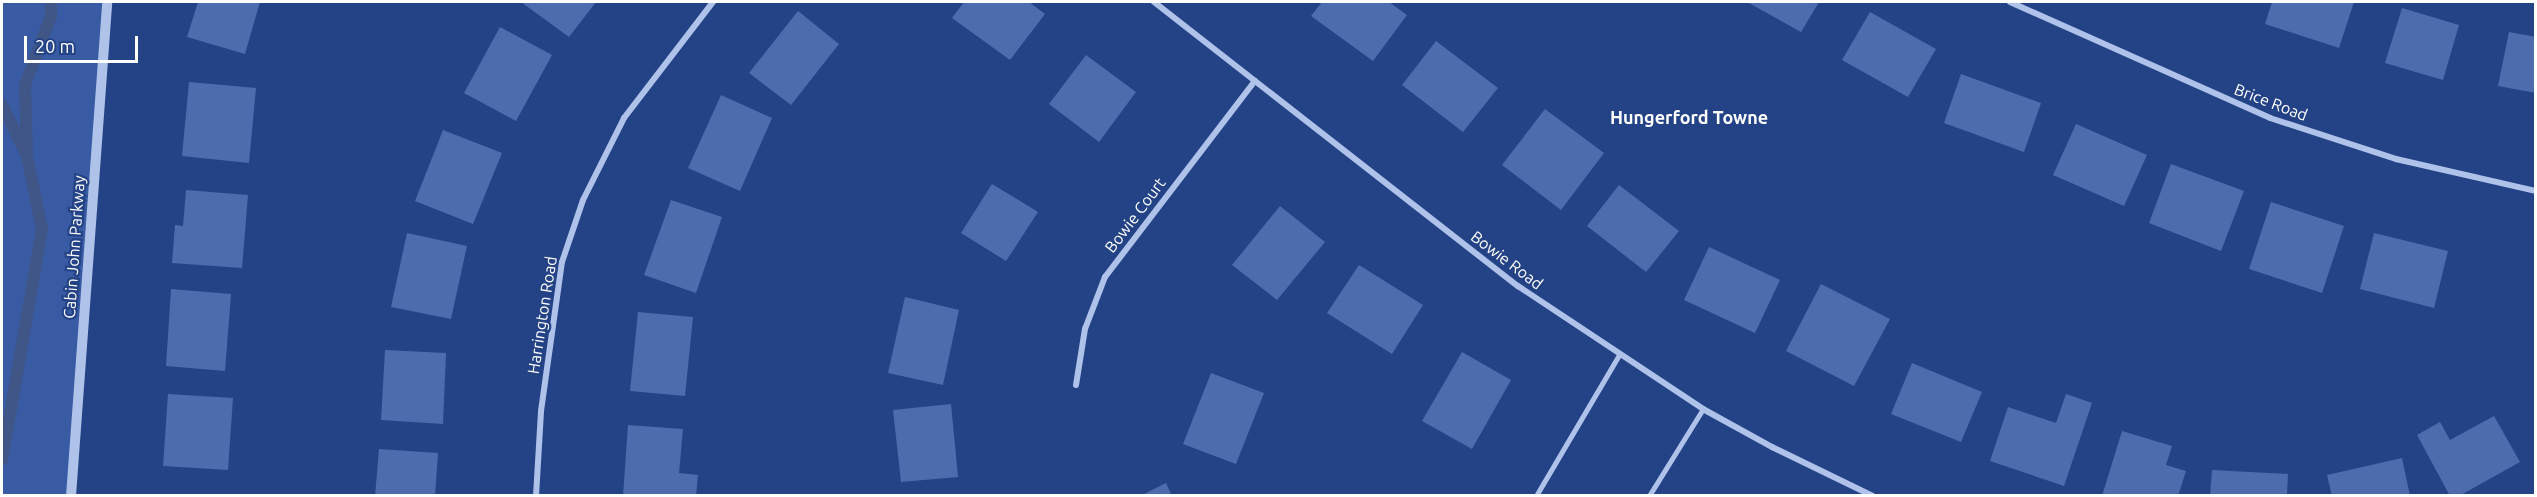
<!DOCTYPE html>
<style>
body{margin:0}
#map{position:relative;width:2537px;height:497px;overflow:hidden;background:#244386;font-family:Ubuntu,sans-serif}
div>[style]{position:absolute}
[style*='--x']{left:calc(var(--x)*1px);top:calc(var(--y)*1px);width:calc(var(--w)*1px);rotate:calc(var(--a)*1deg)}
.green>*{inset:0;background:#385ba3}
.stream>*{height:12px;margin:-6px;padding:0 6px;transform-origin:6px;border-radius:6px;background:#405687}
.building>*{inset:0;background:#4c6cae}
.service>*{height:4.5px;margin:-2.25px;padding:0 2.25px;transform-origin:2.25px;border-radius:2.25px;background:#afc2e9}
.minor>*{height:6px;margin:-3px;padding:0 3px;transform-origin:3px;border-radius:3px;background:#afc2e9}
.tertiary>*{height:10px;margin:-5px;padding:0 5px;transform-origin:5px;border-radius:5px;background:#afc2e9}
span{translate:-50% -50%;white-space:nowrap;text-align:center;line-height:1.15;-webkit-text-stroke:4.5px #244386;paint-order:stroke}
.street-label{font-size:16px;color:#fff}
.neighbourhood-label{font-size:18px;color:#fff;font-weight:700}
.frame{position:absolute;inset:0;border:3px solid #fff;pointer-events:none}
.scale{position:absolute;left:24px;top:36px;width:114px;height:27px;box-sizing:border-box;border:3px solid #fff;border-top:0;padding-left:8px;font-size:18px;line-height:21px;white-space:nowrap;color:#fff;-webkit-text-stroke:4px #244386;paint-order:stroke}
</style>
<div id="map">
<div class="green">
<i style="clip-path:polygon(2px 2px,107px 2px,71px 495px,2px 495px)"></i>
</div>
<div class="stream">
<i style="--x:2;--y:105;--w:57;--a:63.9"></i>
<i style="--x:27;--y:156;--w:75;--a:78.4"></i>
<i style="--x:42;--y:229;--w:234;--a:99.8"></i>
<i style="--x:27;--y:152;--w:67;--a:-91.7"></i>
<i style="--x:25;--y:85;--w:74;--a:-69.4"></i>
<i style="--x:51;--y:16;--w:14;--a:-90"></i>
</div>
<div class="building">
<i style="clip-path:polygon(198px 2px,260px 2px,245px 54px,187px 37px)"></i>
<i style="clip-path:polygon(521px 2px,596px 2px,569px 37px)"></i>
<i style="clip-path:polygon(964px 2px,1029px 2px,1045px 14px,1010px 60px,952px 18px)"></i>
<i style="clip-path:polygon(1322px 2px,1389px 2px,1407px 15px,1373px 61px,1311px 16px)"></i>
<i style="clip-path:polygon(1747px 2px,1819px 2px,1801px 32px)"></i>
<i style="clip-path:polygon(2272px 2px,2354px 2px,2339px 48px,2265px 24px)"></i>
<i style="clip-path:polygon(2402px 8px,2459px 25px,2443px 80px,2385px 63px)"></i>
<i style="clip-path:polygon(798px 11px,839px 44px,791px 105px,749px 73px)"></i>
<i style="clip-path:polygon(1870px 12px,1936px 49px,1908px 97px,1842px 60px)"></i>
<i style="clip-path:polygon(500px 27px,552px 55px,516px 121px,464px 93px)"></i>
<i style="clip-path:polygon(2509px 32px,2536px 37px,2536px 93px,2498px 86px)"></i>
<i style="clip-path:polygon(1436px 41px,1498px 88px,1463px 132px,1402px 85px)"></i>
<i style="clip-path:polygon(1086px 55px,1136px 92px,1099px 142px,1049px 104px)"></i>
<i style="clip-path:polygon(1961px 74px,2041px 103px,2024px 152px,1944px 123px)"></i>
<i style="clip-path:polygon(189px 82px,256px 88px,249px 163px,182px 156px)"></i>
<i style="clip-path:polygon(721px 95px,772px 118px,740px 191px,688px 168px)"></i>
<i style="clip-path:polygon(1545px 109px,1604px 153px,1561px 210px,1502px 165px)"></i>
<i style="clip-path:polygon(2076px 124px,2147px 155px,2124px 206px,2053px 175px)"></i>
<i style="clip-path:polygon(443px 130px,502px 153px,473px 224px,415px 201px)"></i>
<i style="clip-path:polygon(2171px 164px,2244px 191px,2221px 251px,2149px 223px)"></i>
<i style="clip-path:polygon(992px 184px,1038px 212px,1006px 261px,961px 233px)"></i>
<i style="clip-path:polygon(1619px 185px,1679px 231px,1646px 272px,1587px 226px)"></i>
<i style="clip-path:polygon(186px 190px,248px 195px,242px 268px,172px 263px,175px 225px,183px 226px)"></i>
<i style="clip-path:polygon(671px 200px,722px 217px,696px 293px,644px 275px)"></i>
<i style="clip-path:polygon(2271px 202px,2344px 226px,2322px 293px,2249px 269px)"></i>
<i style="clip-path:polygon(1280px 206px,1325px 242px,1277px 300px,1232px 265px)"></i>
<i style="clip-path:polygon(407px 233px,467px 246px,451px 319px,391px 307px)"></i>
<i style="clip-path:polygon(2374px 233px,2448px 251px,2434px 308px,2360px 289px)"></i>
<i style="clip-path:polygon(1709px 247px,1780px 280px,1755px 333px,1684px 300px)"></i>
<i style="clip-path:polygon(1359px 265px,1423px 305px,1392px 354px,1327px 313px)"></i>
<i style="clip-path:polygon(1821px 284px,1890px 319px,1854px 386px,1786px 351px)"></i>
<i style="clip-path:polygon(171px 289px,231px 294px,225px 371px,166px 366px)"></i>
<i style="clip-path:polygon(905px 297px,959px 310px,943px 385px,888px 373px)"></i>
<i style="clip-path:polygon(638px 312px,693px 317px,685px 396px,630px 391px)"></i>
<i style="clip-path:polygon(385px 350px,446px 353px,443px 424px,381px 420px)"></i>
<i style="clip-path:polygon(1462px 352px,1511px 380px,1472px 449px,1422px 421px)"></i>
<i style="clip-path:polygon(1912px 363px,1982px 392px,1961px 442px,1891px 414px)"></i>
<i style="clip-path:polygon(1211px 373px,1264px 393px,1236px 464px,1183px 444px)"></i>
<i style="clip-path:polygon(168px 394px,233px 398px,228px 470px,163px 466px)"></i>
<i style="clip-path:polygon(2066px 394px,2092px 403px,2064px 486px,1990px 461px,2008px 407px,2056px 423px)"></i>
<i style="clip-path:polygon(951px 404px,958px 477px,901px 482px,893px 410px)"></i>
<i style="clip-path:polygon(2494px 416px,2520px 462px,2459px 496px,2450px 496px,2417px 435px,2440px 422px,2450px 440px)"></i>
<i style="clip-path:polygon(628px 425px,683px 429px,679px 473px,698px 475px,696px 496px,623px 496px)"></i>
<i style="clip-path:polygon(2122px 431px,2172px 446px,2166px 465px,2186px 471px,2178px 496px,2102px 496px)"></i>
<i style="clip-path:polygon(379px 449px,438px 453px,435px 496px,375px 496px)"></i>
<i style="clip-path:polygon(2402px 458px,2410px 496px,2332px 496px,2327px 475px)"></i>
<i style="clip-path:polygon(2212px 470px,2288px 474px,2287px 496px,2210px 496px)"></i>
<i style="clip-path:polygon(1166px 483px,1172px 496px,1140px 496px)"></i>
</div>
<div class="service">
<i style="--x:1536;--y:496;--w:164;--a:-59.5"></i>
<i style="--x:1649;--y:496;--w:102;--a:-58.2"></i>
</div>
<div class="minor">
<i style="--x:1154;--y:2;--w:462;--a:38"></i>
<i style="--x:1518;--y:286;--w:222;--a:33.6"></i>
<i style="--x:1703;--y:409;--w:79;--a:28.8"></i>
<i style="--x:1772;--y:447;--w:112;--a:25.9"></i>
<i style="--x:2010;--y:2;--w:285;--a:24"></i>
<i style="--x:2270;--y:118;--w:133;--a:18"></i>
<i style="--x:2396;--y:159;--w:144;--a:12.9"></i>
<i style="--x:1076;--y:385;--w:57;--a:-80.9"></i>
<i style="--x:1085;--y:329;--w:56;--a:-69"></i>
<i style="--x:1105;--y:277;--w:247;--a:-52.6"></i>
<i style="--x:536;--y:496;--w:85;--a:-86.6"></i>
<i style="--x:541;--y:411;--w:150;--a:-82"></i>
<i style="--x:562;--y:262;--w:65;--a:-71.3"></i>
<i style="--x:583;--y:200;--w:92;--a:-63.4"></i>
<i style="--x:624;--y:118;--w:146;--a:-52.5"></i>
</div>
<div class="tertiary">
<i style="--x:71;--y:496;--w:495;--a:-85.8"></i>
</div>
<div class="street-label">
<span style="left:2271px;top:102px;rotate:21deg">Brice Road</span>
<span style="left:1135px;top:215px;rotate:-53deg">Bowie Court</span>
<span style="left:74px;top:247px;rotate:-86deg">Cabin John Parkway</span>
<span style="left:1507px;top:260px;rotate:37deg">Bowie Road</span>
<span style="left:542px;top:315px;rotate:-81deg">Harrington Road</span>
</div>
<div class="neighbourhood-label">
<span style="left:1689px;top:117px">Hungerford Towne</span>
</div>
<div class="frame"></div>
<div class="scale">20 m</div>
</div>
